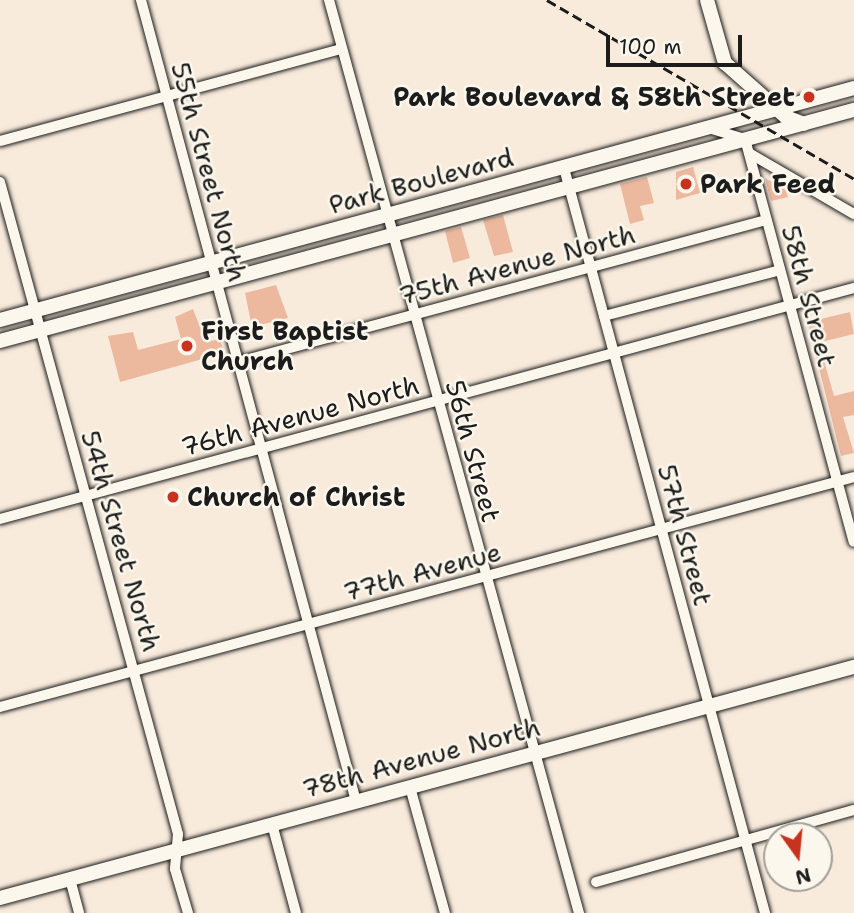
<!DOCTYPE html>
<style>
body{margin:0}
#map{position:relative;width:854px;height:913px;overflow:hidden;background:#f8ebdc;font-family:"Shantell Sans",sans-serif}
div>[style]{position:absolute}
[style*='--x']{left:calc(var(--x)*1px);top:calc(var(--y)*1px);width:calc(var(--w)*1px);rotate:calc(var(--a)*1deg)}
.building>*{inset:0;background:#ecb99e}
.roads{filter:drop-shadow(0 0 2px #1c1c1c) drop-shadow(0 0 2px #1c1c1c)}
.street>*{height:10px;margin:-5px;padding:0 5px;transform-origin:5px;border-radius:5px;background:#fbf7ec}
.secondary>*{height:14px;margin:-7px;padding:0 7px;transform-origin:7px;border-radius:7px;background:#fbf7ec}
.primary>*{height:14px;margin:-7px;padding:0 7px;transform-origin:7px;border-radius:7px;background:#fbf7ec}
.rail>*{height:2.5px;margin-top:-1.25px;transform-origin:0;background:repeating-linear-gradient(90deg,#1c1c1c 0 10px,transparent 0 15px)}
.dots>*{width:19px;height:19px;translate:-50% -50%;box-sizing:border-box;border:4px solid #fbf7ec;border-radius:50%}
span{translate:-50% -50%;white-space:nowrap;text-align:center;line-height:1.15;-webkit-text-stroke:5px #fbf7ec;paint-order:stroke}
.poi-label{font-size:26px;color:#1c1c1c;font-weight:700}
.right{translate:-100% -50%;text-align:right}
.left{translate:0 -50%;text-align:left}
.street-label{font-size:26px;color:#1c1c1c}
.north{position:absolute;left:763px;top:822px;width:70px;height:70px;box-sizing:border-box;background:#fbf7ec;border:2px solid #a29f99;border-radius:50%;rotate:165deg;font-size:19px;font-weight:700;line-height:28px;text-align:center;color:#1c1c1c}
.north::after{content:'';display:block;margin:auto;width:24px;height:32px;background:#c8321e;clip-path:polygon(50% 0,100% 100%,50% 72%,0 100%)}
.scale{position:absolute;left:606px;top:35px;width:136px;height:32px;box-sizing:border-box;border:4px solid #1c1c1c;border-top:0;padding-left:9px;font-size:21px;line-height:24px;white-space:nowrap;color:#1c1c1c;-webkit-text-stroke:5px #fbf7ec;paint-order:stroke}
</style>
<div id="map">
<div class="building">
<i style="clip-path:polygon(693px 167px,700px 193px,676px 200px,676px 172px)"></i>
<i style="clip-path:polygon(647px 177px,654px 203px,640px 206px,644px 220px,630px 224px,620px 184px)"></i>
<i style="clip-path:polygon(765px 178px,786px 190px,788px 197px,771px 201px)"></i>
<i style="clip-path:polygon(503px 215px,513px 252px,494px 256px,483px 220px)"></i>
<i style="clip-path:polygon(461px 227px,470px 258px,453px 263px,445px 231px)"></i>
<i style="clip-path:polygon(276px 285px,288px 318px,252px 327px,245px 293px)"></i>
<i style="clip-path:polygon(193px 309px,206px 342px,220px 339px,224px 353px,120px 382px,108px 336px,133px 332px,138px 350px,181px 339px,175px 317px)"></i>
<i style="clip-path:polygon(850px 312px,854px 334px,813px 344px,808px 322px)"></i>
<i style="clip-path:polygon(821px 350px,834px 396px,854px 391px,854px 415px,843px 417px,854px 453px,841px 456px,815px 352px)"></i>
</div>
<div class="roads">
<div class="street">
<i style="--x:141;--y:0;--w:829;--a:74.98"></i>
<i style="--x:329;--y:0;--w:947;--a:74.69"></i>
<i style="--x:712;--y:129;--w:34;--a:17"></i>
<i style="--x:745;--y:139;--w:417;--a:74.9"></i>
<i style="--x:0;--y:141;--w:354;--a:-15.1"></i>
<i style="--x:749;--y:153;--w:121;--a:30.2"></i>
<i style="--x:564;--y:168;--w:772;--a:74.9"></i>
<i style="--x:0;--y:182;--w:676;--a:74.73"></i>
<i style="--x:178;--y:834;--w:35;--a:95"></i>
<i style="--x:175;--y:869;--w:46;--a:73.5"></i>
<i style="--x:604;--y:316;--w:182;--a:-14.6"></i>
<i style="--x:238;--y:362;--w:547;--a:-15.05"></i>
<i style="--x:0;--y:519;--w:885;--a:-15.14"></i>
<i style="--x:0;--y:707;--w:884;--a:-15.07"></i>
<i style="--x:410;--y:787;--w:131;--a:74.5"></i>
<i style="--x:272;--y:824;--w:92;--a:74.9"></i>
<i style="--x:70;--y:879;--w:35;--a:75"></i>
<i style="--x:596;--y:882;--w:268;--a:-15.6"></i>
</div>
<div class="secondary">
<i style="--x:707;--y:0;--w:66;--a:74.1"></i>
<i style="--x:725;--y:63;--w:81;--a:41.5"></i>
<i style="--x:786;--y:117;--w:19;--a:21"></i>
<i style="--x:0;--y:898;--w:885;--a:-15.14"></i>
</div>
<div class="primary">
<i style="--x:0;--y:320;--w:885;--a:-15.2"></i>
<i style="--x:0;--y:341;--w:885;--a:-15.14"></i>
</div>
</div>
<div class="rail">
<i style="--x:547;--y:0;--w:355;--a:30.2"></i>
</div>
<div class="dots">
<i style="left:809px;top:97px;background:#c8321e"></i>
<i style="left:686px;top:184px;background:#c8321e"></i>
<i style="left:187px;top:346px;background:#c8321e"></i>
<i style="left:173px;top:497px;background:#c8321e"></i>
</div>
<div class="poi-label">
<span class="right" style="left:795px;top:97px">Park Boulevard &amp; 58th Street</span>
<span class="left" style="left:700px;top:184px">Park Feed</span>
<span class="left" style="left:201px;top:346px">First Baptist<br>Church</span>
<span class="left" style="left:187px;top:497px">Church of Christ</span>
</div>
<div class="street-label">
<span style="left:209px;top:172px;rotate:75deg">55th Street North</span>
<span style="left:421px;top:181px;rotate:-15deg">Park Boulevard</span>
<span style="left:517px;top:265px;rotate:-15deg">75th Avenue North</span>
<span style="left:809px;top:296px;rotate:75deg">58th Street</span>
<span style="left:300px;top:416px;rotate:-15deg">76th Avenue North</span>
<span style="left:473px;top:451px;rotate:75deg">56th Street</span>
<span style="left:685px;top:535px;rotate:75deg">57th Street</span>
<span style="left:121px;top:541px;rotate:74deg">54th Street North</span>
<span style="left:422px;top:572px;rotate:-15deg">77th Avenue</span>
<span style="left:421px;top:758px;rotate:-15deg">78th Avenue North</span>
</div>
<div class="north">N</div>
<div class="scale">100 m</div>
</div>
